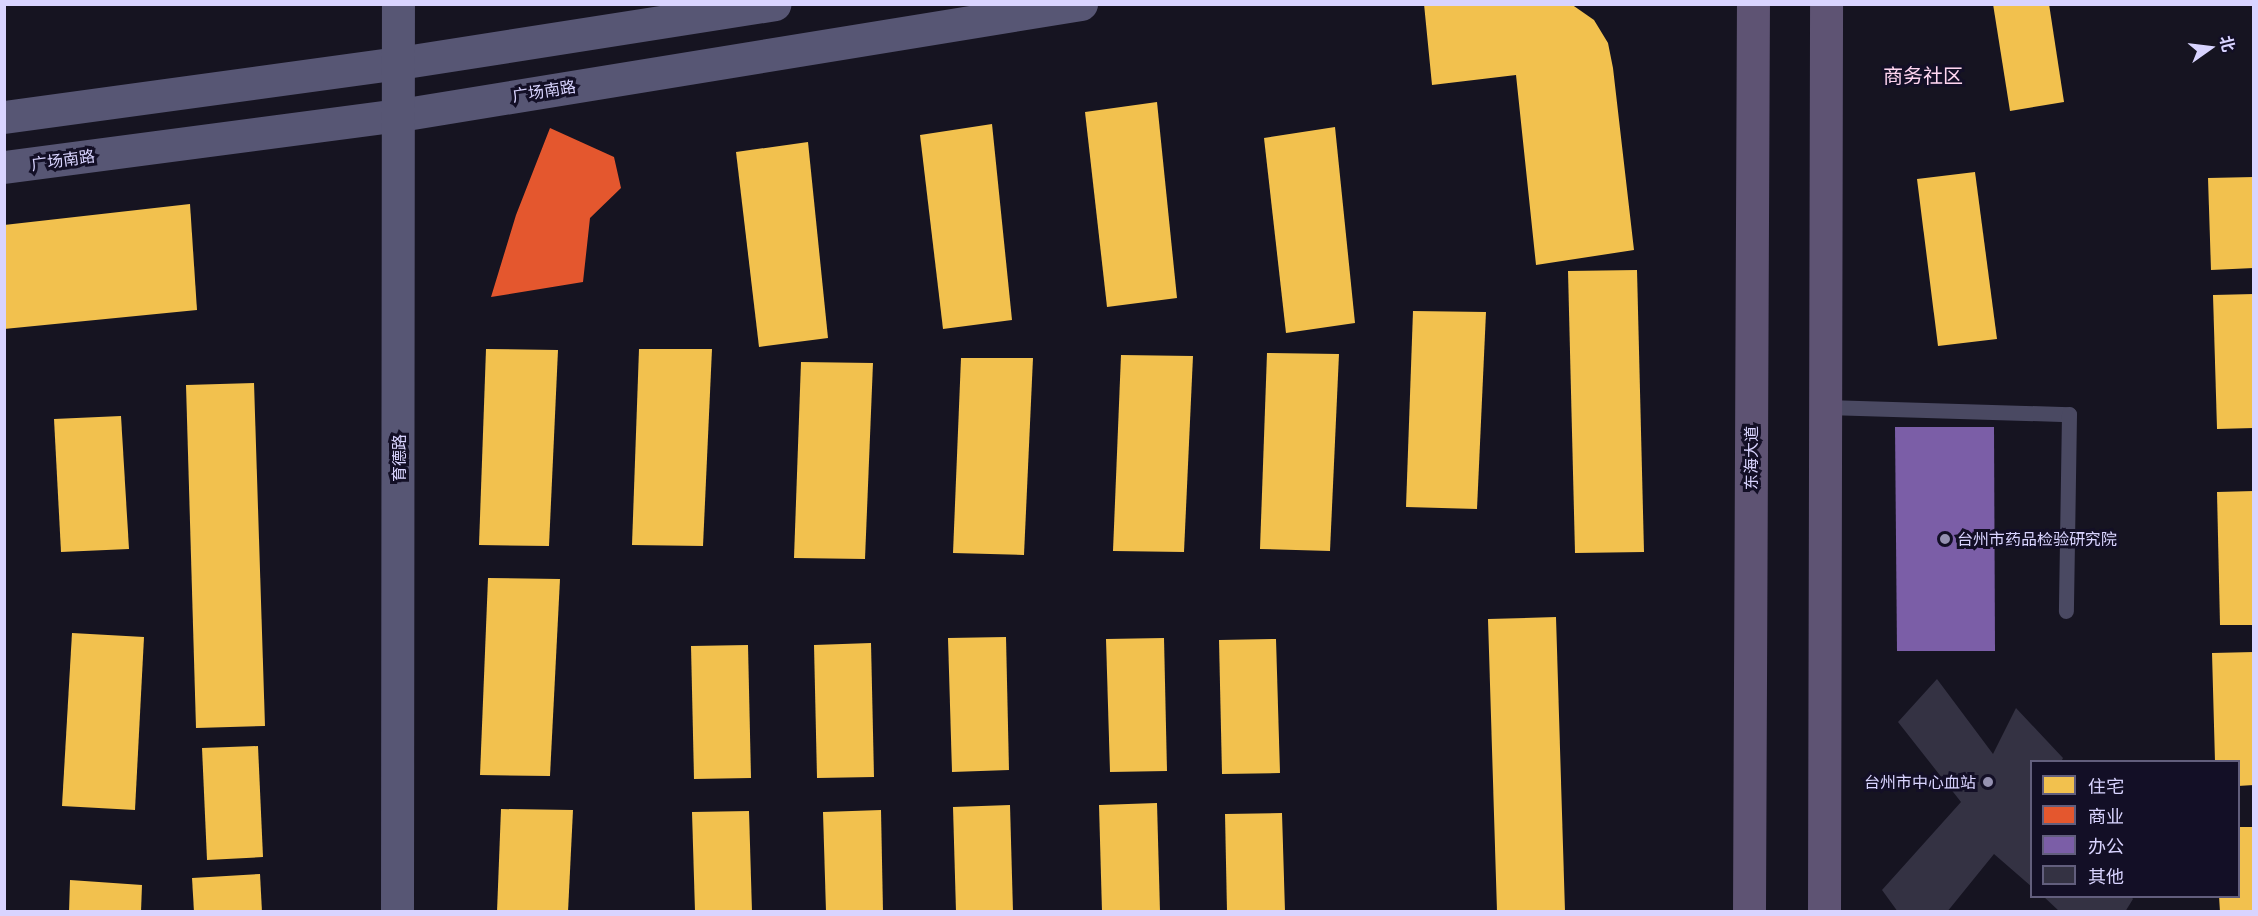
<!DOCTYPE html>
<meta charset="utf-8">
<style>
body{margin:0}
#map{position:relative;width:2258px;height:916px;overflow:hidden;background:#161421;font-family:"PT Sans","Noto Sans SC",sans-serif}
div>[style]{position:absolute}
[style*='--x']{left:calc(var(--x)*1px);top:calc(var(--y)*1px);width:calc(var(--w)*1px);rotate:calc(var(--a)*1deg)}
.homes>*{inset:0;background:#f2c14e}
.shops>*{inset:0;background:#e4572e}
.offices>*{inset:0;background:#7b5ea7}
.building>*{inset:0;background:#343243}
.lane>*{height:15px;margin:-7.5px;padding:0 7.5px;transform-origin:7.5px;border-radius:7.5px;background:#4a4962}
.secondary>*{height:33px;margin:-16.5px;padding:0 16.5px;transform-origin:16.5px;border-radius:16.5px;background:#575674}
.primary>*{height:33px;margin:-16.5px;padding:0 16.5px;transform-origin:16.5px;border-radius:16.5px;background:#5e5373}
.dots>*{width:16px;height:16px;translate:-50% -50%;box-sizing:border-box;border:3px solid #130f26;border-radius:50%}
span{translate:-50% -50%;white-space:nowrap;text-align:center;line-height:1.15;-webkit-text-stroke:6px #130f26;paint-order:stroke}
.street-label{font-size:16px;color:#d9d4ff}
.poi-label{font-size:16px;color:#d9d4ff}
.left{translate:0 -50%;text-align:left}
.right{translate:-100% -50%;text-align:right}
.quarter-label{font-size:20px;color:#ffd6f0}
.frame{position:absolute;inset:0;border:6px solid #d9d4ff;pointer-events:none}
.legend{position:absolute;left:2030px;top:760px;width:210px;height:138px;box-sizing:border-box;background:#130f26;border:2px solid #625e7d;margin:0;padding:8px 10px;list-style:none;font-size:18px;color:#d9d4ff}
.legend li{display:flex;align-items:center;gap:12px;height:30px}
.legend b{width:30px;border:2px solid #625e7d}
.north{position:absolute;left:2180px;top:18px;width:60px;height:60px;-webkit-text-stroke:4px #130f26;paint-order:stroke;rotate:76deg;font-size:16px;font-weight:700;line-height:24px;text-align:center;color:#d9d4ff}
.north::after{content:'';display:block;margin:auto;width:21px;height:27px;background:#d9d4ff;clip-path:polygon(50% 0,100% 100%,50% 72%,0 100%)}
</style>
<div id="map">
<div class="homes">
<i style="clip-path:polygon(1424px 4px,1571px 4px,1594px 20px,1608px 43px,1613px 68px,1634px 250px,1536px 265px,1516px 75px,1432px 85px)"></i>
<i style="clip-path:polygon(1993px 4px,2049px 4px,2064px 102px,2010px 111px)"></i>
<i style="clip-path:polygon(1157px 102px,1177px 298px,1107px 307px,1085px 112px)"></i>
<i style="clip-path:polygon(992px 124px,1012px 320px,943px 329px,920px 135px)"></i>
<i style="clip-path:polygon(1335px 127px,1355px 323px,1286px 333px,1264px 138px)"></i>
<i style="clip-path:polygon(808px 142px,828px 338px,759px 347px,736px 152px)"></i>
<i style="clip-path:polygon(1975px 172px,1997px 339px,1938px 346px,1917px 179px)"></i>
<i style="clip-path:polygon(2254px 177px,2254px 268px,2211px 270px,2208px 178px)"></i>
<i style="clip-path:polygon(190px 204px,197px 310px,4px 329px,4px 225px)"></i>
<i style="clip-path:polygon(1637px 270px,1644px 552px,1575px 553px,1568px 271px)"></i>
<i style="clip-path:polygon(2254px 294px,2254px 428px,2217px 429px,2213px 295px)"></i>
<i style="clip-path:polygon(1413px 311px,1486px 312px,1477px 509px,1406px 507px)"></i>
<i style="clip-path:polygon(486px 349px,558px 350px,549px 546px,479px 545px)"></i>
<i style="clip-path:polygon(639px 349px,712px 349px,703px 546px,632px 545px)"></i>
<i style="clip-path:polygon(1267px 353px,1339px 354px,1330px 551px,1260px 549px)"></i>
<i style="clip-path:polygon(1121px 355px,1193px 356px,1184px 552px,1113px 551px)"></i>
<i style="clip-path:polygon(961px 358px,1033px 358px,1024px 555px,953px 553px)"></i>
<i style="clip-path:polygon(801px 362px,873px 363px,865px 559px,794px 558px)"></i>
<i style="clip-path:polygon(254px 383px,265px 726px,196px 728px,186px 385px)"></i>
<i style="clip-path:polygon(121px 416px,129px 549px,61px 552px,54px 419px)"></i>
<i style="clip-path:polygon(2254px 491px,2254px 625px,2220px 625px,2217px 492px)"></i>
<i style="clip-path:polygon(488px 578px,560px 579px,550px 776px,480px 775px)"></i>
<i style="clip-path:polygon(1556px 617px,1565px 912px,1497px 912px,1488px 619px)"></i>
<i style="clip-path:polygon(72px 633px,144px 637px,135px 810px,62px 806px)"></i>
<i style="clip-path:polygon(1006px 637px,1009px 770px,952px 772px,948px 638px)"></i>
<i style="clip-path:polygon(1164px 638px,1167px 771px,1110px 772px,1106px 639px)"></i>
<i style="clip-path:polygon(1276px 639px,1280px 773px,1222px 774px,1219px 640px)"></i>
<i style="clip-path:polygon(871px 643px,874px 777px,817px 778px,814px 645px)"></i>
<i style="clip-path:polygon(748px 645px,751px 778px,694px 779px,691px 646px)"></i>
<i style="clip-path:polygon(2254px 652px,2254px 785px,2238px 786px,2238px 762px,2215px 762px,2212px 653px)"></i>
<i style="clip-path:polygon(258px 746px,263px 857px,207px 860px,202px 748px)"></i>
<i style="clip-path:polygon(1157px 803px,1160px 912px,1102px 912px,1099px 805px)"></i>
<i style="clip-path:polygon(1010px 805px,1013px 912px,956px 912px,953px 807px)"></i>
<i style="clip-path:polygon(501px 809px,573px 810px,568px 912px,497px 912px)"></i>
<i style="clip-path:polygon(881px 810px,883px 912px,826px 912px,823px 812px)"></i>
<i style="clip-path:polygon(749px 811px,752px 912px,695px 912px,692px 812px)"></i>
<i style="clip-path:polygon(1282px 813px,1285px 912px,1227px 912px,1225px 814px)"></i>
<i style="clip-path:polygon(2238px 827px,2254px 827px,2254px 912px,2220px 912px,2219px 896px,2238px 896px)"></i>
<i style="clip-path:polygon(260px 874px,262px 912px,194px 912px,192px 878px)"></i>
<i style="clip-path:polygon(70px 880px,142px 885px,141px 912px,69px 912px)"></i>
</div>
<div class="shops">
<i style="clip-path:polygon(550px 128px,614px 157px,621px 188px,590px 218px,583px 282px,491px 297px,516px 215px)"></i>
</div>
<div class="offices">
<i style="clip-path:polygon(1895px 427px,1994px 427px,1995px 651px,1897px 651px)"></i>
</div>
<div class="building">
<i style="clip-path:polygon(1937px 679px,1993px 754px,2016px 708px,2063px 758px,2061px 762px,2032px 762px,2032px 887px,1994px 854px,1947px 912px,1898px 912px,1882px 890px,1961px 802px,1898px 722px)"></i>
<i style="clip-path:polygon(2043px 896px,2131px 896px,2133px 899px,2125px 912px,2060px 912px)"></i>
</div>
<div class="lane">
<i style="--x:1826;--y:407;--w:243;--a:1.7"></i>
<i style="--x:2069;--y:414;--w:197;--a:90.9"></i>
</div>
<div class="secondary">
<i style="--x:4;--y:117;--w:399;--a:-7.8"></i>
<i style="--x:399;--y:63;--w:380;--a:-8.9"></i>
<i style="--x:4;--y:167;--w:399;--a:-7.5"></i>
<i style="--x:400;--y:115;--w:690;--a:-9.26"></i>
<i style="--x:397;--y:912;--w:908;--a:-89.94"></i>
</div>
<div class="primary">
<i style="--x:1749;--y:912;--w:908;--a:-89.75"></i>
<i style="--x:1824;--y:912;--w:908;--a:-89.87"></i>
</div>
<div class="dots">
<i style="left:1945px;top:539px;background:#9591b1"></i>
<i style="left:1988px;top:782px;background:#9591b1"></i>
</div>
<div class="street-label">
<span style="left:544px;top:91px;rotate:-9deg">广场南路</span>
<span style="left:63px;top:160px;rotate:-8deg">广场南路</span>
<span style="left:399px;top:458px;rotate:-90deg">育德路</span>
<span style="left:1751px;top:458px;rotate:-90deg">东海大道</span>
</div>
<div class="poi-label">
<span class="left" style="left:1957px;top:539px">台州市药品检验研究院</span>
<span class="right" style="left:1976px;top:782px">台州市中心血站</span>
</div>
<div class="quarter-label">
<span style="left:1923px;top:76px">商务社区</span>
</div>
<div class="frame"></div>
<ul class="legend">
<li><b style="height:16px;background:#f2c14e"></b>住宅</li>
<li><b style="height:16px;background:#e4572e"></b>商业</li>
<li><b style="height:16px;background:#7b5ea7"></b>办公</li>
<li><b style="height:16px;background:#343243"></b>其他</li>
</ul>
<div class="north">北</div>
</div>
